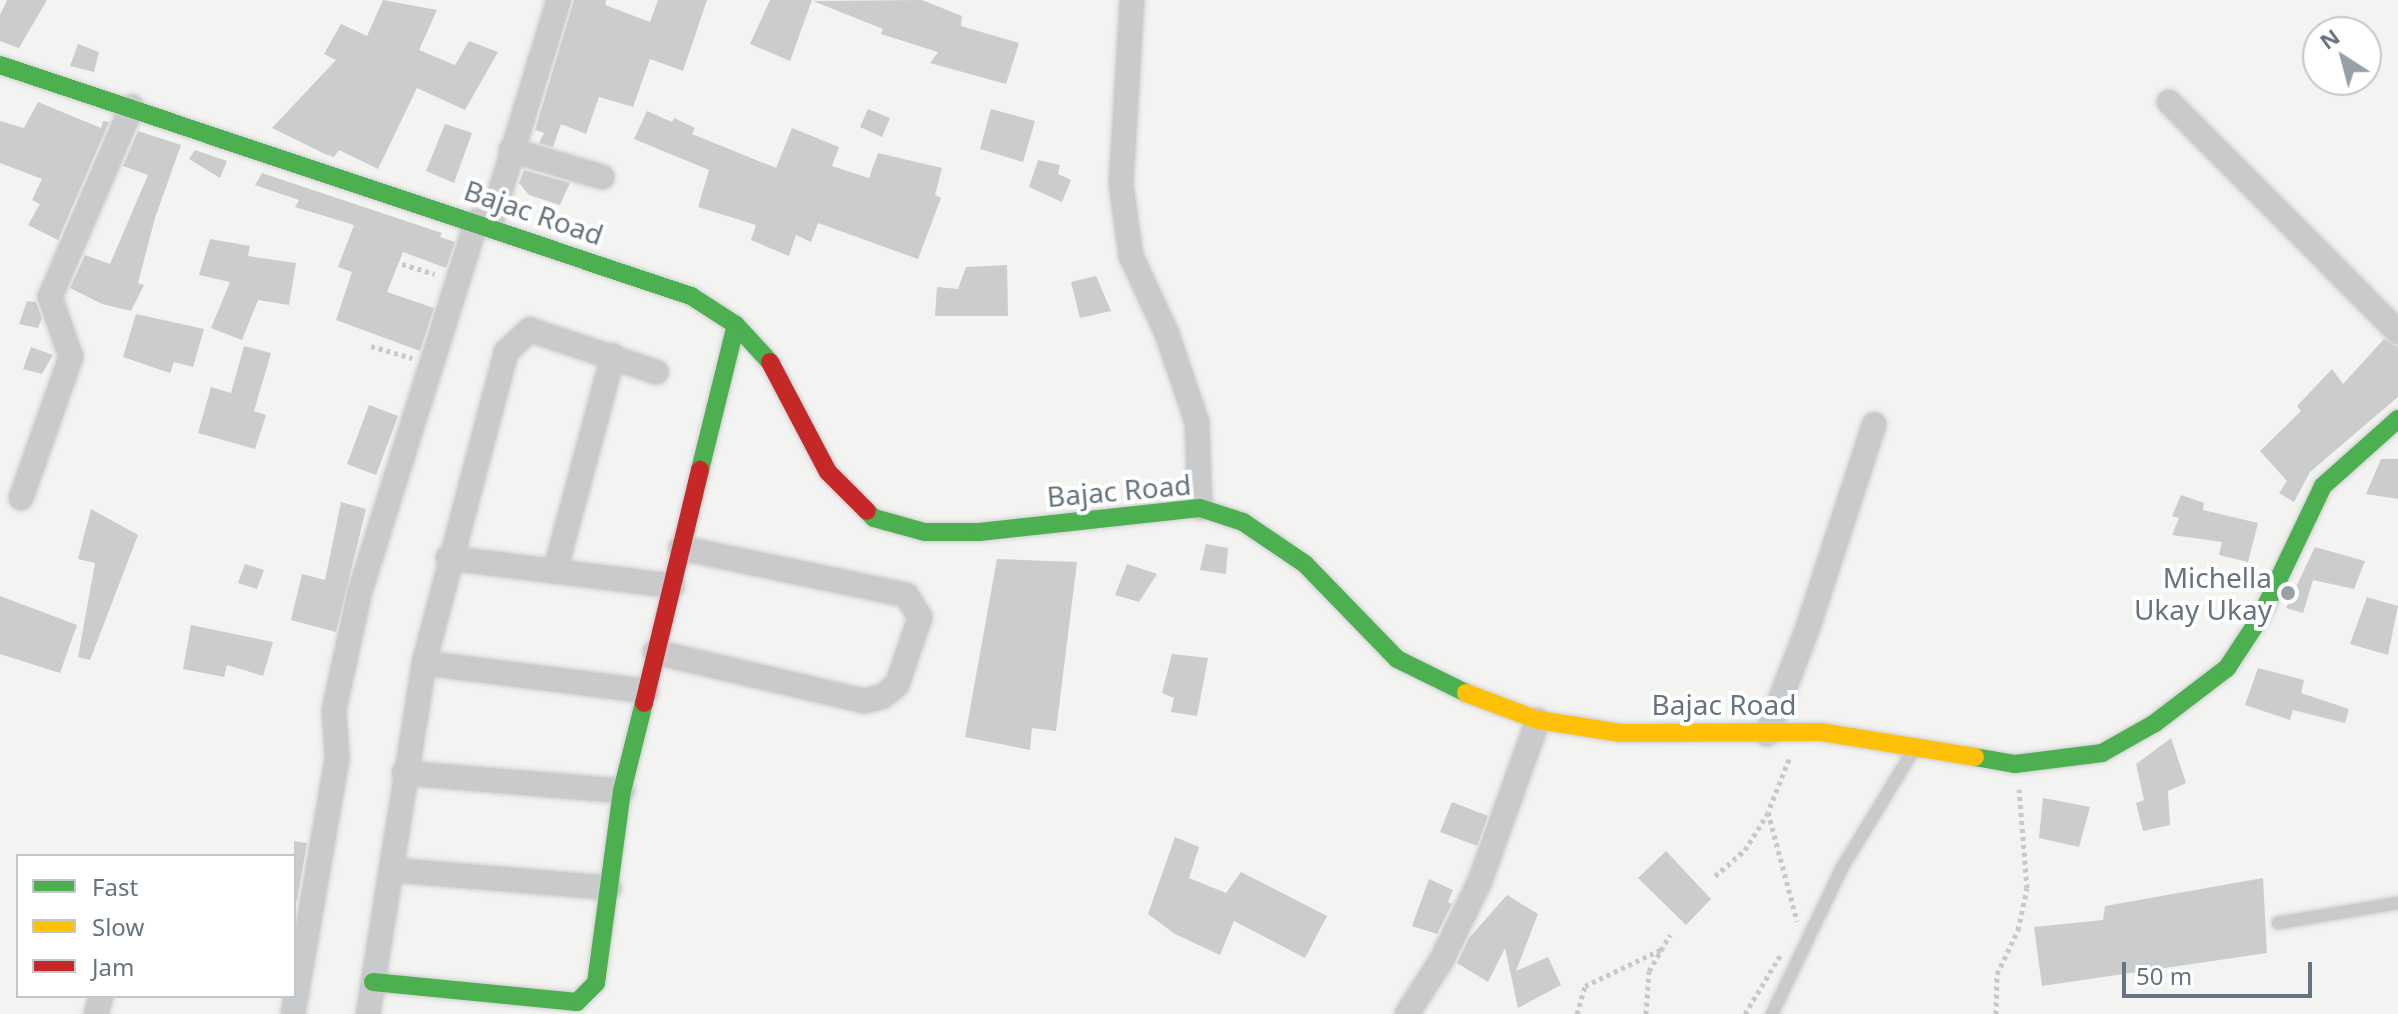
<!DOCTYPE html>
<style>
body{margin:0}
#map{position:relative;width:2398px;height:1014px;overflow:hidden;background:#f3f3f2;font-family:"Noto Sans",sans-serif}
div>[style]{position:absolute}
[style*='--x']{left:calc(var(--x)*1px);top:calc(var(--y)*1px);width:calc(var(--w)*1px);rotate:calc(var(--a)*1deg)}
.building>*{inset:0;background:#cbcccc}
.path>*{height:5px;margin-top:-2.5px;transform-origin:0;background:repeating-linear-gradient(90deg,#c7c8c8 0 4px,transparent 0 8px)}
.roads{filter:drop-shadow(0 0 2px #cfcfd0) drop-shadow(0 0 2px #cfcfd0)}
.lane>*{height:12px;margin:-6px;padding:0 6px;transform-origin:6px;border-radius:6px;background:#c9cacb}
.street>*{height:24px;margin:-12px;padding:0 12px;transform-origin:12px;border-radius:12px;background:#c9cacb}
.fast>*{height:18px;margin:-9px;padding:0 9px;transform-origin:9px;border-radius:9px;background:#4caf50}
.slow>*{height:18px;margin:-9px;padding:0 9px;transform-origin:9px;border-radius:9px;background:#ffc107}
.jam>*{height:18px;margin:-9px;padding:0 9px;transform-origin:9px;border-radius:9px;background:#c62828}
.dots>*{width:22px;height:22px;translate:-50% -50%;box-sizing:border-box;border:4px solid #fff;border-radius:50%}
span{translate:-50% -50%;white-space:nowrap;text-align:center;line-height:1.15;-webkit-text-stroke:8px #fff;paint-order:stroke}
.street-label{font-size:28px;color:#66747f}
.poi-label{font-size:28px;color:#66747f}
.right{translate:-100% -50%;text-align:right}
.legend{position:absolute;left:16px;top:854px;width:280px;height:144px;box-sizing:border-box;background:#fff;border:2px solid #c2c7cc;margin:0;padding:10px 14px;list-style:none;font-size:24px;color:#66747f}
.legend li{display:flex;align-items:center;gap:16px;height:40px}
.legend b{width:40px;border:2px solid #c2c7cc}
.north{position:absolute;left:2302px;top:16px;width:80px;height:80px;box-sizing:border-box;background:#fff;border:2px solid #c2c7cc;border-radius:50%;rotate:324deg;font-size:22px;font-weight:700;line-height:32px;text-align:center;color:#66747f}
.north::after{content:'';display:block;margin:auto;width:28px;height:36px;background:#97a0a7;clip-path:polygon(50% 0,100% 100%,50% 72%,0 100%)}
.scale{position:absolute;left:2122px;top:962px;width:190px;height:36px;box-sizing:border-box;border:4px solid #66747f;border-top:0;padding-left:10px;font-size:24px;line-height:28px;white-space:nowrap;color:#66747f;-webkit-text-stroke:6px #fff;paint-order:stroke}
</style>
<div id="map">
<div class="building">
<i style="clip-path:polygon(7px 0,47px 0,19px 48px,0 41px,0 15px)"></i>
<i style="clip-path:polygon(383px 0,437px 10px,419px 50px,455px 65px,469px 41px,498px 52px,465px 110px,417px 88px,378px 169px,339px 150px,334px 157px,325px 154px,272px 128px,336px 60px,324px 54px,341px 24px,367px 36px)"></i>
<i style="clip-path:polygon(574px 0,606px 0,605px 5px,650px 22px,658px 0,707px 0,683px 71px,650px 59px,633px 107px,599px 97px,586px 134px,561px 124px,553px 147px,539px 143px,544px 133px,535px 130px)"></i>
<i style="clip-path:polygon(770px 0,812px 0,790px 61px,750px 44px)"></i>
<i style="clip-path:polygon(922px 0,962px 16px,961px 26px,1019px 43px,1006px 84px,930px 63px,938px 52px,881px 34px,883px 29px,813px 1px)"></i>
<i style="clip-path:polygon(78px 44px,99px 52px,94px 72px,70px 66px)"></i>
<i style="clip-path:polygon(38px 102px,101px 128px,103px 121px,109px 122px,58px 240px,28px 225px,40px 204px,32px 200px,42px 179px,0 163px,0 121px,24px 128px)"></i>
<i style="clip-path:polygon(868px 109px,890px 118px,882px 137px,860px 127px)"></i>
<i style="clip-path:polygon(991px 109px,1035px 121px,1023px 162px,980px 149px)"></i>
<i style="clip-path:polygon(647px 111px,672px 122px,674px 118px,695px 128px,692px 134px,776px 168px,792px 128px,839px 147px,832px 166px,869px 178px,878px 153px,942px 168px,935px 195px,941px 198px,918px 259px,818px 223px,811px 242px,796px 235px,789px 256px,751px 240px,756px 225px,698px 207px,709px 170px,634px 139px)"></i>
<i style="clip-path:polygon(445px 124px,472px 133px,454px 183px,426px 171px)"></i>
<i style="clip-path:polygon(138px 131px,181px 145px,155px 218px,138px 283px,144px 285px,131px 311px,102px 304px,70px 288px,85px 255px,110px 264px,148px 175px,123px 166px)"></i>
<i style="clip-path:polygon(195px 150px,227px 161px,220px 178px,189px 159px)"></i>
<i style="clip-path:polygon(1038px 160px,1060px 165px,1058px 174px,1071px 180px,1062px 202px,1029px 187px)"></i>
<i style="clip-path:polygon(524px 170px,570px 183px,560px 205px,529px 195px,519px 183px)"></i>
<i style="clip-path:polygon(262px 173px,442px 233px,440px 237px,455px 242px,446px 268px,403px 252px,387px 292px,434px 308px,420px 351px,336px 320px,352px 272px,338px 267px,354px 225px,295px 207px,299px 200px,255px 185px)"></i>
<i style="clip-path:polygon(210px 239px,250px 246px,248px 256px,296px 263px,289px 305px,258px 300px,242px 340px,211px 328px,230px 282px,199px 275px)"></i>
<i style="clip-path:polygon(1007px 265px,1008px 316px,935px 316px,937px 287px,958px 289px,966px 267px)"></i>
<i style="clip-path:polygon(1096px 276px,1111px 311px,1080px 318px,1071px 282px)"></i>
<i style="clip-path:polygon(27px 301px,36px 302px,42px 318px,38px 328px,19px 324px)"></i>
<i style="clip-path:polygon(136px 314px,204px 329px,193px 367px,174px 362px,170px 373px,123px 357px)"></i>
<i style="clip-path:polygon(2384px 339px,2398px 347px,2398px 397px,2310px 472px,2294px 502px,2279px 493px,2287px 481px,2260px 451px,2301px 411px,2297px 406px,2332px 369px,2343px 384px)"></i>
<i style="clip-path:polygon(244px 346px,271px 353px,254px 411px,266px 415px,255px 449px,198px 433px,211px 387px,231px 393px)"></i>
<i style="clip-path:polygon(31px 347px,53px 355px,42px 374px,23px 369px)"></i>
<i style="clip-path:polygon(369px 405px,398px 416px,376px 475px,347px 464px)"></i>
<i style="clip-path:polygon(2381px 459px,2398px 459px,2398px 499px,2366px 494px)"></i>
<i style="clip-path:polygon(2181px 495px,2204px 503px,2203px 510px,2258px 523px,2248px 562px,2219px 555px,2222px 542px,2172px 535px,2179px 518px,2172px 516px)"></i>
<i style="clip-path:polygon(341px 502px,366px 509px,336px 632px,291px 620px,302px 574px,325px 580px)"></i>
<i style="clip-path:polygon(91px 509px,138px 535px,90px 660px,78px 657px,95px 563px,78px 559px)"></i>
<i style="clip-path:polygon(1206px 544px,1228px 548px,1226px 574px,1200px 570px)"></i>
<i style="clip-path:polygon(2315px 547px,2365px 561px,2354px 589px,2313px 580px,2303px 613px,2286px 608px)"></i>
<i style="clip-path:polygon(997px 559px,1077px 562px,1056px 731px,1032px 728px,1030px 750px,965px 737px)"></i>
<i style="clip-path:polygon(245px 564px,264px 570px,257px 589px,238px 583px)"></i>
<i style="clip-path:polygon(1127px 564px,1157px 574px,1139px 602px,1115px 595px)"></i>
<i style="clip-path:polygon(0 596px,77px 625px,60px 673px,0 654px)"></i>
<i style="clip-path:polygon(2367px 597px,2398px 606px,2388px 655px,2350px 644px)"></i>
<i style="clip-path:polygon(191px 625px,273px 642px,263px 676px,227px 665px,224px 677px,183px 669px)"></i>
<i style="clip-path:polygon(1172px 654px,1208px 658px,1197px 716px,1171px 712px,1174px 698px,1162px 693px)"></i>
<i style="clip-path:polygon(2258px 668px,2304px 680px,2301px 693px,2349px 709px,2345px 723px,2293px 710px,2290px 720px,2245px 705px)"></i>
<i style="clip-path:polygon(2171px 738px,2186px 783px,2168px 791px,2170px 825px,2143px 831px,2136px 803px,2144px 800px,2136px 764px)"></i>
<i style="clip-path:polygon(2043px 798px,2090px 807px,2079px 847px,2039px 838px)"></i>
<i style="clip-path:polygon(1452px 802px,1488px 816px,1477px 846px,1440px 832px)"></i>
<i style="clip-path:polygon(1175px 837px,1199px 847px,1189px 878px,1226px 893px,1241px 872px,1327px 916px,1305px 958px,1234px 921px,1220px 955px,1175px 934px,1148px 914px)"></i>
<i style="clip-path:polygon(294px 841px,307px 843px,297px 901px,294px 900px)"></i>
<i style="clip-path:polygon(1666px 851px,1711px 899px,1686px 925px,1638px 878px)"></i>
<i style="clip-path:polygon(2263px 878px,2267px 953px,2042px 986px,2034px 927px,2103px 920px,2105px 906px)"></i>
<i style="clip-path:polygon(1429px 879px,1453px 890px,1448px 902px,1452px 904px,1437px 934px,1412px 926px)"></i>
<i style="clip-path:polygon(1507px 895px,1538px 914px,1516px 971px,1548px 957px,1561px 985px,1518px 1008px,1505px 948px,1488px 982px,1457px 963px,1469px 938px)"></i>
</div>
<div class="path">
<i style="--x:402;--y:264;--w:34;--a:17"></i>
<i style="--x:371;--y:346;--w:43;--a:16.3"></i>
<i style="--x:1789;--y:759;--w:57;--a:111.6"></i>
<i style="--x:1768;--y:812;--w:113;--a:75.1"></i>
<i style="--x:1715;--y:876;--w:40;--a:-41"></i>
<i style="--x:1745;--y:850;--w:44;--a:-58.1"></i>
<i style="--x:1577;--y:1014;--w:29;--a:-74"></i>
<i style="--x:1585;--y:986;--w:85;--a:-25.7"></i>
<i style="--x:1646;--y:1014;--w:43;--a:-86"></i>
<i style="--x:1649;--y:971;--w:42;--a:-59.7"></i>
<i style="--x:1745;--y:1014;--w:70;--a:-59"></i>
<i style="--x:1996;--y:1014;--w:40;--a:-88.6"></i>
<i style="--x:1997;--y:974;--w:49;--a:-64.5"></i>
<i style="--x:2018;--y:930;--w:43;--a:-77.9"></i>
<i style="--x:2027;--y:888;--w:99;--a:-94.6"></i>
</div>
<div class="roads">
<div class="lane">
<i style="--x:2278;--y:923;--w:122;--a:-9.5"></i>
<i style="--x:1772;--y:1014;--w:164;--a:-64.4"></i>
<i style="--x:1843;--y:866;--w:135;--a:-58.7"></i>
</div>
<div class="street">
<i style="--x:1132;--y:0;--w:184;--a:93.4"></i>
<i style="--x:1121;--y:184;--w:73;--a:82.1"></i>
<i style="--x:1131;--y:256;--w:86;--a:65.2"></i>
<i style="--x:1167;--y:334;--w:93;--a:71.2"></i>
<i style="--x:1197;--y:422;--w:86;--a:88"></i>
<i style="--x:2169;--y:102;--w:325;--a:45.1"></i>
<i style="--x:511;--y:150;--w:95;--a:16.5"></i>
<i style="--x:490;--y:225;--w:235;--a:-73"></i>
<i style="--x:21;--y:498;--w:150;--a:-70.5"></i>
<i style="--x:71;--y:357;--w:64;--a:-109.3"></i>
<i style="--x:50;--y:297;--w:207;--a:-66.7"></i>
<i style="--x:448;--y:558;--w:226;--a:7.1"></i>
<i style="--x:555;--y:571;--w:223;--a:-74.9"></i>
<i style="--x:655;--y:652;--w:215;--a:13.2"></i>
<i style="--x:864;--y:701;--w:18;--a:-13"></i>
<i style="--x:882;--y:697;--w:19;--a:-39"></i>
<i style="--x:897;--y:685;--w:72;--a:-71.3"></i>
<i style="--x:920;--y:617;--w:26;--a:-122"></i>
<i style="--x:906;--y:595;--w:230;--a:-168.2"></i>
<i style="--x:424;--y:663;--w:224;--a:7.2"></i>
<i style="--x:1767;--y:734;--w:115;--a:-69"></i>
<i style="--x:1808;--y:627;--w:213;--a:-71.9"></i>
<i style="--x:404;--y:773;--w:219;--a:4.7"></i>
<i style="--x:392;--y:870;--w:218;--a:4.7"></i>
<i style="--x:96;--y:1014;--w:19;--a:-74"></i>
<i style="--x:293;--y:1014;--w:260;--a:-80.2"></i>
<i style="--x:337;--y:758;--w:48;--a:-93.6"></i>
<i style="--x:334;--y:710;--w:122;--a:-77.7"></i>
<i style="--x:360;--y:591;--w:388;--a:-72.5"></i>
<i style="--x:368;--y:1014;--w:355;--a:-80.9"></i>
<i style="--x:424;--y:663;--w:322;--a:-75.2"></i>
<i style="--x:506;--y:352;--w:33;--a:-43"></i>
<i style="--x:530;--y:330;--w:133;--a:18.4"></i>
<i style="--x:1407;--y:1014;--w:65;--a:-57.5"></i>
<i style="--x:1442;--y:959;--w:87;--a:-64"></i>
<i style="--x:1480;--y:881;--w:171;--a:-70.2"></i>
</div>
<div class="fast">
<i style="--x:0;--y:65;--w:729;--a:18.48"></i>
<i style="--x:691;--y:296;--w:54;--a:32.8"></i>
<i style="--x:736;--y:325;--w:50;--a:47.4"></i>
<i style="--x:700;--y:470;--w:149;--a:-76.1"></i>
<i style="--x:867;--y:511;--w:10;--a:45"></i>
<i style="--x:874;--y:518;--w:53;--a:15.4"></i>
<i style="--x:925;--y:532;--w:54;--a:0"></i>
<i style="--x:979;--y:532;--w:222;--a:-6.2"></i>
<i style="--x:1200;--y:508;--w:45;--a:18"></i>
<i style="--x:1243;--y:522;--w:75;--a:34.1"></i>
<i style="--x:1305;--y:564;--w:132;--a:45.9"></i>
<i style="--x:1397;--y:659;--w:77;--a:26.2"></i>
<i style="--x:1975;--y:757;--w:41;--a:9.9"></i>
<i style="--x:2015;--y:764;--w:88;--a:-7.2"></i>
<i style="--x:2102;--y:753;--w:61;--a:-29.5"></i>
<i style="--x:2155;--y:723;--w:91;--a:-37.4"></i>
<i style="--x:2227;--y:668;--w:60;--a:-56.6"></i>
<i style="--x:2260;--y:618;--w:146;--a:-64.5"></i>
<i style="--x:2323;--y:486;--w:101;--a:-41.8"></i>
<i style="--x:373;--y:982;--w:205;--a:5.6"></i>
<i style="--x:577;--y:1002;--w:27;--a:-45"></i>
<i style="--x:596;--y:983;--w:194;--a:-82.3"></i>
<i style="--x:622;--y:791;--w:91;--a:-76"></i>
</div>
<div class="slow">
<i style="--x:1466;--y:693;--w:77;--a:20.6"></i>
<i style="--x:1538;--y:720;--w:84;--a:8.9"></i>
<i style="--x:1621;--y:733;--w:200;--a:-0.3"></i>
<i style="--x:1821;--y:732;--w:156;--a:9.2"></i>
</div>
<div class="jam">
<i style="--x:770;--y:362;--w:124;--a:62.2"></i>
<i style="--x:828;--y:472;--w:55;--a:45"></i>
<i style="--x:644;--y:703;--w:240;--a:-76.5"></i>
</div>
</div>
<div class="dots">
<i style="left:2288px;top:593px;background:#97a0a7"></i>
</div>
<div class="street-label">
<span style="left:534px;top:212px;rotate:19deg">Bajac Road</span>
<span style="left:1119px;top:490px;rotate:-5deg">Bajac Road</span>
<span style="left:1724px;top:704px">Bajac Road</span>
</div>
<div class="poi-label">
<span class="right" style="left:2272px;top:593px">Michella<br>Ukay Ukay</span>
</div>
<ul class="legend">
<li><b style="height:10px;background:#4caf50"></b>Fast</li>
<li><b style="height:10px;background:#ffc107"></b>Slow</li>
<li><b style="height:10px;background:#c62828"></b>Jam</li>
</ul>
<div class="north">N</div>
<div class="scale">50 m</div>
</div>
